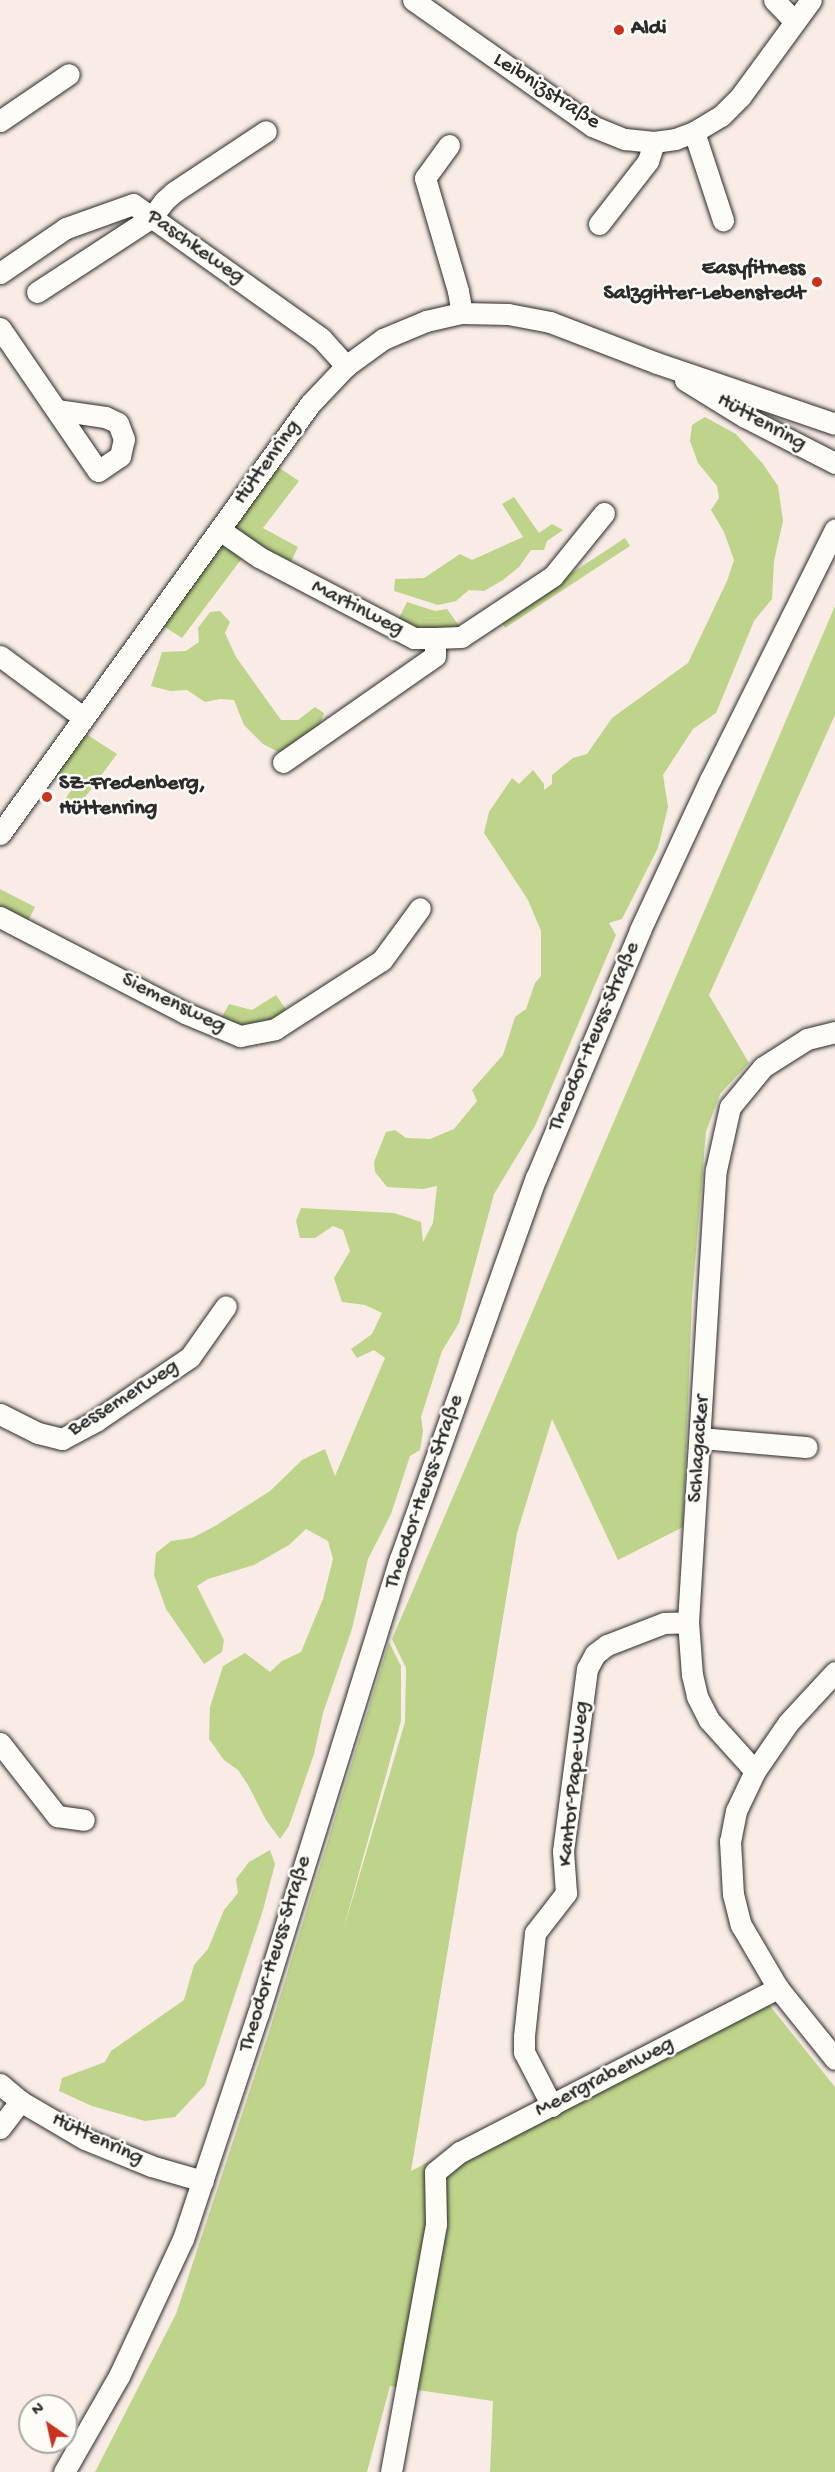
<!DOCTYPE html>
<meta charset="utf-8">
<style>
body{margin:0}
#map{position:relative;width:835px;height:2472px;overflow:hidden;background:#f9ece6;font-family:"Gochi Hand",sans-serif}
div>[style]{position:absolute}
[style*='--x']{left:calc(var(--x)*1px);top:calc(var(--y)*1px);width:calc(var(--w)*1px);rotate:calc(var(--a)*1deg)}
.green>*{inset:0;background:#bed48a}
.roads{filter:drop-shadow(0 0 2px #2b2b2b) drop-shadow(0 0 2px #2b2b2b)}
.minor>*{height:21px;margin:-10.5px;padding:0 10.5px;transform-origin:10.5px;border-radius:10.5px;background:#fdfcf7}
.dots>*{width:16px;height:16px;translate:-50% -50%;box-sizing:border-box;border:3px solid #fdfcf7;border-radius:50%}
span{translate:-50% -50%;white-space:nowrap;text-align:center;line-height:1.15;-webkit-text-stroke:5px #fdfcf7;paint-order:stroke}
.poi-label{font-size:22px;color:#2b2b2b;font-weight:700}
.left{translate:0 -50%;text-align:left}
.right{translate:-100% -50%;text-align:right}
.street-label{font-size:22px;color:#2b2b2b}
.north{position:absolute;left:18px;top:2394px;width:60px;height:60px;box-sizing:border-box;background:#fdfcf7;border:2px solid #a9a8a5;border-radius:50%;rotate:326deg;font-size:16px;font-weight:700;line-height:24px;text-align:center;color:#2b2b2b}
.north::after{content:'';display:block;margin:auto;width:21px;height:27px;background:#c8321e;clip-path:polygon(50% 0,100% 100%,50% 72%,0 100%)}
</style>
<div id="map">
<div class="green">
<i style="clip-path:polygon(705px 417px,736px 434px,763px 464px,778px 486px,783px 521px,774px 561px,772px 599px,754px 621px,716px 713px,693px 729px,663px 775px,668px 807px,658px 848px,622px 919px,609px 923px,616px 935px,535px 1126px,494px 1194px,459px 1323px,442px 1351px,421px 1417px,423px 1431px,420px 1450px,410px 1456px,391px 1514px,368px 1559px,352px 1629px,323px 1713px,314px 1754px,289px 1826px,280px 1839px,266px 1820px,248px 1785px,238px 1770px,224px 1760px,209px 1739px,210px 1707px,223px 1666px,245px 1653px,270px 1672px,282px 1661px,301px 1652px,323px 1599px,333px 1559px,328px 1541px,306px 1529px,289px 1545px,254px 1565px,208px 1579px,197px 1586px,224px 1640px,222px 1652px,204px 1664px,166px 1609px,154px 1575px,156px 1553px,171px 1541px,192px 1538px,215px 1526px,270px 1491px,302px 1460px,325px 1449px,335px 1476px,385px 1358px,374px 1350px,357px 1358px,351px 1349px,372px 1334px,382px 1313px,365px 1305px,342px 1302px,334px 1278px,350px 1251px,343px 1230px,333px 1226px,315px 1238px,300px 1238px,296px 1221px,301px 1208px,394px 1213px,421px 1222px,423px 1242px,433px 1223px,437px 1186px,423px 1189px,387px 1187px,375px 1172px,374px 1162px,386px 1132px,395px 1130px,406px 1138px,430px 1139px,454px 1129px,477px 1101px,472px 1090px,503px 1055px,515px 1017px,526px 1009px,535px 983px,541px 976px,541px 931px,528px 900px,484px 833px,489px 812px,512px 778px,519px 784px,533px 770px,544px 784px,544px 790px,552px 784px,552px 775px,573px 758px,587px 754px,612px 718px,688px 663px,727px 581px,734px 560px,724px 532px,711px 510px,719px 498px,717px 486px,698px 463px,690px 441px,692px 425px)"></i>
<i style="clip-path:polygon(269px 461px,299px 481px,263px 528px,298px 547px,286px 572px,249px 549px,182px 638px,154px 620px)"></i>
<i style="clip-path:polygon(514px 497px,539px 533px,552px 524px,563px 530px,547px 541px,544px 550px,531px 550px,519px 567px,503px 580px,484px 591px,469px 590px,456px 601px,438px 605px,394px 591px,395px 579px,424px 578px,460px 554px,472px 560px,523px 537px,502px 504px)"></i>
<i style="clip-path:polygon(625px 538px,630px 546px,505px 628px,500px 620px)"></i>
<i style="clip-path:polygon(407px 602px,435px 611px,447px 609px,465px 634px,394px 628px)"></i>
<i style="clip-path:polygon(835px 606px,835px 715px,709px 995px,749px 1063px,720px 1094px,706px 1132px,692px 1299px,683px 1527px,618px 1560px,552px 1419px,517px 1533px,411px 2171px,758px 1991px,835px 2087px,835px 2472px,490px 2472px,493px 2401px,390px 2386px,367px 2472px,95px 2472px,176px 2314px,270px 2029px,389px 1642px,401px 1666px,401px 1721px,342px 1934px,405px 1722px,406px 1668px,392px 1639px)"></i>
<i style="clip-path:polygon(220px 611px,230px 622px,225px 633px,236px 657px,281px 720px,298px 720px,315px 707px,324px 713px,319px 728px,284px 755px,263px 744px,244px 725px,234px 700px,220px 699px,205px 702px,187px 690px,170px 691px,151px 686px,162px 652px,186px 651px,199px 642px,198px 628px,210px 612px)"></i>
<i style="clip-path:polygon(77px 728px,117px 754px,74px 812px,61px 805px,72px 789px,46px 771px)"></i>
<i style="clip-path:polygon(0 889px,35px 907px,24px 929px,0 917px)"></i>
<i style="clip-path:polygon(276px 995px,293px 1019px,275px 1029px,217px 1026px,229px 1004px,252px 1010px)"></i>
<i style="clip-path:polygon(270px 1850px,275px 1864px,263px 1910px,205px 2085px,175px 2117px,145px 2121px,92px 2106px,59px 2091px,62px 2078px,105px 2062px,111px 2051px,184px 2000px,194px 1965px,208px 1949px,224px 1910px,238px 1893px,236px 1879px,249px 1862px)"></i>
</div>
<div class="roads">
<div class="minor">
<i style="--x:413;--y:0;--w:219;--a:35.1"></i>
<i style="--x:592;--y:126;--w:35;--a:22"></i>
<i style="--x:625;--y:139;--w:29;--a:6"></i>
<i style="--x:654;--y:142;--w:21;--a:-8"></i>
<i style="--x:675;--y:139;--w:20;--a:-20"></i>
<i style="--x:694;--y:132;--w:31;--a:-31"></i>
<i style="--x:721;--y:116;--w:27;--a:-45"></i>
<i style="--x:740;--y:97;--w:120;--a:-53.8"></i>
<i style="--x:774;--y:0;--w:30;--a:46"></i>
<i style="--x:0;--y:121;--w:83;--a:-34.3"></i>
<i style="--x:694;--y:132;--w:93;--a:71.8"></i>
<i style="--x:449;--y:145;--w:41;--a:126"></i>
<i style="--x:425;--y:178;--w:118;--a:73.7"></i>
<i style="--x:458;--y:291;--w:22;--a:80"></i>
<i style="--x:599;--y:224;--w:80;--a:-52.1"></i>
<i style="--x:648;--y:161;--w:20;--a:-72"></i>
<i style="--x:0;--y:273;--w:80;--a:-34.3"></i>
<i style="--x:66;--y:228;--w:71;--a:-19.7"></i>
<i style="--x:133;--y:204;--w:231;--a:35.5"></i>
<i style="--x:321;--y:338;--w:38;--a:48"></i>
<i style="--x:37;--y:292;--w:137;--a:-33.1"></i>
<i style="--x:152;--y:217;--w:20;--a:-53"></i>
<i style="--x:164;--y:201;--w:13;--a:-42"></i>
<i style="--x:174;--y:192;--w:110;--a:-33.5"></i>
<i style="--x:0;--y:328;--w:173;--a:55.6"></i>
<i style="--x:98;--y:471;--w:27;--a:-34"></i>
<i style="--x:120;--y:456;--w:17;--a:-77"></i>
<i style="--x:124;--y:439;--w:17;--a:-111"></i>
<i style="--x:118;--y:423;--w:14;--a:-155"></i>
<i style="--x:105;--y:417;--w:49;--a:-171.7"></i>
<i style="--x:685;--y:380;--w:70;--a:31.7"></i>
<i style="--x:745;--y:417;--w:101;--a:27.1"></i>
<i style="--x:220;--y:530;--w:47;--a:34.7"></i>
<i style="--x:259;--y:557;--w:175;--a:27.6"></i>
<i style="--x:414;--y:638;--w:21;--a:0"></i>
<i style="--x:435;--y:638;--w:26;--a:-2"></i>
<i style="--x:461;--y:637;--w:110;--a:-33.5"></i>
<i style="--x:553;--y:576;--w:81;--a:-51"></i>
<i style="--x:0;--y:656;--w:104;--a:36.4"></i>
<i style="--x:283;--y:762;--w:185;--a:-34.9"></i>
<i style="--x:435;--y:656;--w:18;--a:-90"></i>
<i style="--x:0;--y:834;--w:530;--a:-54.21"></i>
<i style="--x:310;--y:404;--w:52;--a:-46.5"></i>
<i style="--x:346;--y:366;--w:46;--a:-36.1"></i>
<i style="--x:383;--y:339;--w:47;--a:-22.7"></i>
<i style="--x:426;--y:321;--w:37;--a:-13"></i>
<i style="--x:462;--y:313;--w:46;--a:1.2"></i>
<i style="--x:508;--y:314;--w:43;--a:10.8"></i>
<i style="--x:550;--y:322;--w:115;--a:21"></i>
<i style="--x:657;--y:363;--w:188;--a:18.9"></i>
<i style="--x:0;--y:917;--w:208;--a:27.4"></i>
<i style="--x:185;--y:1013;--w:60;--a:22.7"></i>
<i style="--x:240;--y:1036;--w:36;--a:-11"></i>
<i style="--x:275;--y:1029;--w:127;--a:-32.8"></i>
<i style="--x:382;--y:960;--w:64;--a:-53.8"></i>
<i style="--x:0;--y:1414;--w:42;--a:26.6"></i>
<i style="--x:38;--y:1433;--w:25;--a:14"></i>
<i style="--x:62;--y:1439;--w:40;--a:-28"></i>
<i style="--x:97;--y:1420;--w:112;--a:-34.1"></i>
<i style="--x:190;--y:1357;--w:62;--a:-54.8"></i>
<i style="--x:701;--y:1438;--w:106;--a:4.9"></i>
<i style="--x:835;--y:1672;--w:69;--a:132.7"></i>
<i style="--x:788;--y:1723;--w:58;--a:124.5"></i>
<i style="--x:755;--y:1771;--w:44;--a:115.4"></i>
<i style="--x:736;--y:1811;--w:31;--a:101"></i>
<i style="--x:730;--y:1841;--w:53;--a:86.8"></i>
<i style="--x:733;--y:1894;--w:32;--a:76"></i>
<i style="--x:741;--y:1925;--w:73;--a:59.6"></i>
<i style="--x:778;--y:1988;--w:91;--a:51.2"></i>
<i style="--x:0;--y:1743;--w:93;--a:52"></i>
<i style="--x:57;--y:1816;--w:27;--a:8"></i>
<i style="--x:755;--y:1771;--w:69;--a:-132"></i>
<i style="--x:709;--y:1720;--w:27;--a:-117"></i>
<i style="--x:697;--y:1696;--w:22;--a:-103"></i>
<i style="--x:692;--y:1675;--w:53;--a:-94.3"></i>
<i style="--x:688;--y:1622;--w:453;--a:-86.5"></i>
<i style="--x:716;--y:1170;--w:65;--a:-77.5"></i>
<i style="--x:730;--y:1107;--w:52;--a:-50.5"></i>
<i style="--x:763;--y:1067;--w:52;--a:-32.5"></i>
<i style="--x:807;--y:1039;--w:29;--a:-14"></i>
<i style="--x:0;--y:2084;--w:26;--a:40"></i>
<i style="--x:20;--y:2101;--w:75;--a:30.3"></i>
<i style="--x:85;--y:2139;--w:71;--a:22.2"></i>
<i style="--x:151;--y:2166;--w:54;--a:16.1"></i>
<i style="--x:552;--y:2106;--w:61;--a:-117.4"></i>
<i style="--x:524;--y:2052;--w:16;--a:-90"></i>
<i style="--x:524;--y:2036;--w:104;--a:-83.9"></i>
<i style="--x:535;--y:1933;--w:51;--a:-52.2"></i>
<i style="--x:566;--y:1893;--w:42;--a:-94.1"></i>
<i style="--x:563;--y:1851;--w:184;--a:-82.5"></i>
<i style="--x:587;--y:1669;--w:17;--a:-62"></i>
<i style="--x:595;--y:1654;--w:15;--a:-37"></i>
<i style="--x:607;--y:1645;--w:61;--a:-21.1"></i>
<i style="--x:664;--y:1623;--w:24;--a:-2"></i>
<i style="--x:0;--y:2128;--w:34;--a:-53"></i>
<i style="--x:64;--y:2472;--w:111;--a:-60.2"></i>
<i style="--x:119;--y:2376;--w:151;--a:-65"></i>
<i style="--x:183;--y:2239;--w:237;--a:-71.6"></i>
<i style="--x:258;--y:2014;--w:477;--a:-72.7"></i>
<i style="--x:400;--y:1559;--w:405;--a:-70.4"></i>
<i style="--x:536;--y:1178;--w:269;--a:-67.2"></i>
<i style="--x:640;--y:930;--w:166;--a:-65"></i>
<i style="--x:710;--y:780;--w:280;--a:-63.5"></i>
<i style="--x:391;--y:2472;--w:252;--a:-79.7"></i>
<i style="--x:436;--y:2224;--w:52;--a:-91.1"></i>
<i style="--x:435;--y:2172;--w:32;--a:-39"></i>
<i style="--x:460;--y:2152;--w:358;--a:-27.3"></i>
</div>
</div>
<div class="dots">
<i style="left:619px;top:30px;background:#c8321e"></i>
<i style="left:817px;top:282px;background:#c8321e"></i>
<i style="left:47px;top:797px;background:#c8321e"></i>
</div>
<div class="poi-label">
<span class="left" style="left:631px;top:30px">Aldi</span>
<span class="right" style="left:805px;top:282px">Easyfitness<br>Salzgitter-Lebenstedt</span>
<span class="left" style="left:59px;top:797px">SZ-Fredenberg,<br>Hüttenring</span>
</div>
<div class="street-label">
<span style="left:546px;top:92px;rotate:33deg">Leibnizstraße</span>
<span style="left:195px;top:248px;rotate:35deg">Paschkeweg</span>
<span style="left:761px;top:423px;rotate:29deg">Hüttenring</span>
<span style="left:268px;top:463px;rotate:-54deg">Hüttenring</span>
<span style="left:357px;top:609px;rotate:27deg">Martinweg</span>
<span style="left:173px;top:1004px;rotate:26deg">Siemensweg</span>
<span style="left:595px;top:1037px;rotate:-67deg">Theodor-Heuss-Straße</span>
<span style="left:124px;top:1399px;rotate:-32deg">Bessemerweg</span>
<span style="left:700px;top:1449px;rotate:-86deg">Schlagacker</span>
<span style="left:425px;top:1492px;rotate:-71deg">Theodor-Heuss-Straße</span>
<span style="left:575px;top:1784px;rotate:-84deg">Kantor-Pape-Weg</span>
<span style="left:276px;top:1954px;rotate:-73deg">Theodor-Heuss-Straße</span>
<span style="left:605px;top:2078px;rotate:-27deg">Meergrabenweg</span>
<span style="left:97px;top:2140px;rotate:25deg">Hüttenring</span>
</div>
<div class="north">N</div>
</div>
